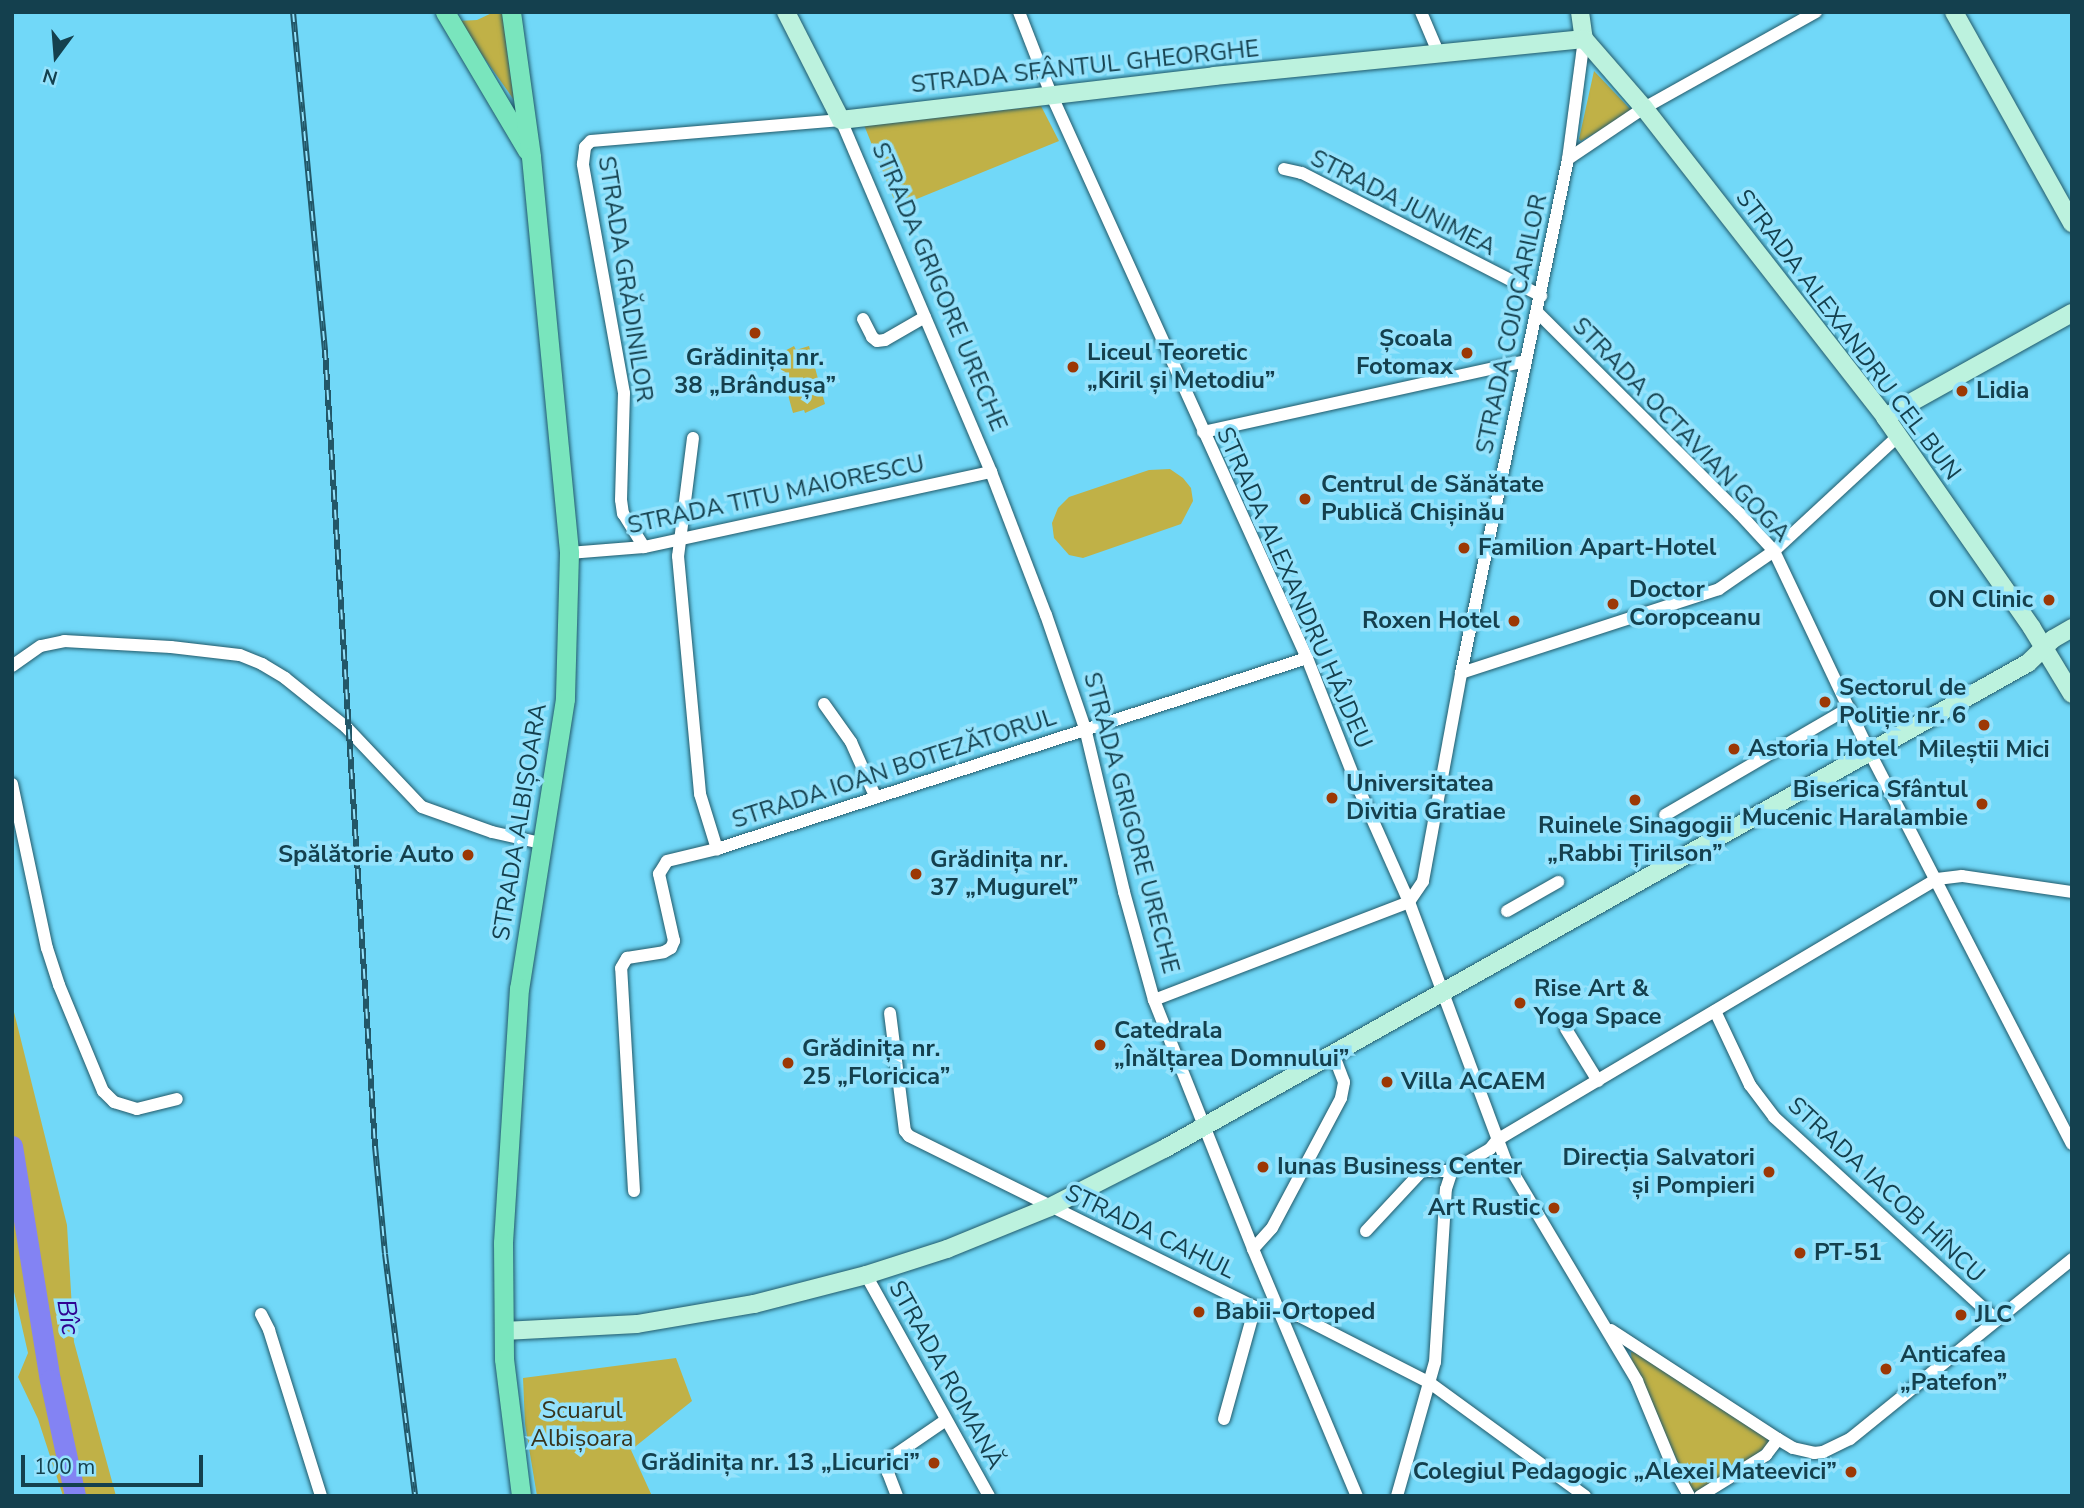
<!DOCTYPE html>
<meta charset="utf-8">
<style>
body{margin:0}
#map{position:relative;width:2084px;height:1508px;overflow:hidden;background:#71d8f8;font-family:"Nunito Sans",sans-serif}
div>[style]{position:absolute}
[style*='--x']{left:calc(var(--x)*1px);top:calc(var(--y)*1px);width:calc(var(--w)*1px);rotate:calc(var(--a)*1deg)}
.green>*{inset:0;background:#c0b147}
.river>*{height:21px;margin:-10.5px;padding:0 10.5px;transform-origin:10.5px;border-radius:10.5px;background:#8383f3}
.roads{filter:drop-shadow(0 0 2px #225a6a) drop-shadow(0 0 2px #225a6a)}
.street>*{height:12px;margin:-6px;padding:0 6px;transform-origin:6px;border-radius:6px;background:#fff}
.secondary>*{height:18px;margin:-9px;padding:0 9px;transform-origin:9px;border-radius:9px;background:#bcf2de}
.primary>*{height:19px;margin:-9.5px;padding:0 9.5px;transform-origin:9.5px;border-radius:9.5px;background:#79e5bd}
.rail>*{height:6px;margin-top:-3px;transform-origin:0;background:repeating-linear-gradient(90deg,#94e2fc 0 10px,#225768 0 20px);box-sizing:border-box;border-block:2px solid #225768}
.dots>*{width:19px;height:19px;translate:-50% -50%;box-sizing:border-box;border:4px solid #94e2fc;border-radius:50%}
span{translate:-50% -50%;white-space:nowrap;text-align:center;line-height:1.15;-webkit-text-stroke:7px #94e2fc;paint-order:stroke}
.street-label{font-size:24px;color:#14404e}
.poi-label{font-size:24px;color:#14404e;font-weight:700}
.right{translate:-100% -50%;text-align:right}
.left{translate:0 -50%;text-align:left}
.park-label{font-size:24px;color:#38341c}
.water-label{font-size:26px;color:#2f0492;font-style:italic}
.frame{position:absolute;inset:0;border:14px solid #14404e;pointer-events:none}
.north{position:absolute;left:21px;top:21px;width:70px;height:70px;-webkit-text-stroke:5px #94e2fc;paint-order:stroke;rotate:196deg;font-size:19px;font-weight:700;line-height:28px;text-align:center;color:#14404e}
.north::after{content:'';display:block;margin:auto;width:24px;height:32px;background:#14404e;clip-path:polygon(50% 0,100% 100%,50% 72%,0 100%)}
.scale{position:absolute;left:21px;top:1455px;width:182px;height:32px;box-sizing:border-box;border:4px solid #14404e;border-top:0;padding-left:9px;font-size:21px;line-height:24px;white-space:nowrap;color:#14404e;-webkit-text-stroke:5px #94e2fc;paint-order:stroke}
</style>
<div id="map">
<div class="green">
<i style="clip-path:polygon(494px 12px,502px 12px,514px 100px,458px 21px,477px 20px)"></i>
<i style="clip-path:polygon(1594px 71px,1633px 112px,1581px 141px,1579px 139px)"></i>
<i style="clip-path:polygon(1041px 106px,1059px 141px,897px 207px,864px 125px)"></i>
<i style="clip-path:polygon(794px 346px,796px 350px,809px 346px,825px 404px,805px 413px,804px 410px,793px 413px,777px 355px)"></i>
<i style="clip-path:polygon(1170px 469px,1183px 478px,1191px 488px,1193px 501px,1181px 524px,1083px 558px,1069px 555px,1054px 538px,1052px 523px,1058px 508px,1069px 497px,1149px 470px)"></i>
<i style="clip-path:polygon(12px 1004px,67px 1225px,74px 1342px,116px 1496px,63px 1496px,38px 1419px,18px 1377px,28px 1353px,12px 1283px)"></i>
<i style="clip-path:polygon(1631px 1352px,1644px 1354px,1775px 1439px,1735px 1472px,1694px 1496px,1632px 1365px)"></i>
<i style="clip-path:polygon(676px 1358px,692px 1401px,631px 1450px,652px 1496px,537px 1496px,525px 1424px,523px 1378px)"></i>
</div>
<div class="river">
<i style="--x:12;--y:1146;--w:237;--a:80.8"></i>
<i style="--x:50;--y:1380;--w:119;--a:77.8"></i>
</div>
<div class="roads">
<div class="street">
<i style="--x:1019;--y:12;--w:88;--a:68.7"></i>
<i style="--x:1051;--y:94;--w:619;--a:65.59"></i>
<i style="--x:1307;--y:658;--w:136;--a:68.5"></i>
<i style="--x:1357;--y:785;--w:128;--a:66"></i>
<i style="--x:1409;--y:902;--w:277;--a:69.5"></i>
<i style="--x:1506;--y:1161;--w:256;--a:59.2"></i>
<i style="--x:1637;--y:1381;--w:91;--a:67.4"></i>
<i style="--x:1672;--y:1465;--w:35;--a:61"></i>
<i style="--x:1421;--y:12;--w:43;--a:67"></i>
<i style="--x:1568;--y:159;--w:92;--a:-33.9"></i>
<i style="--x:1644;--y:108;--w:197;--a:-29.2"></i>
<i style="--x:1284;--y:169;--w:18;--a:13"></i>
<i style="--x:1302;--y:173;--w:269;--a:27.2"></i>
<i style="--x:1537;--y:312;--w:286;--a:44.9"></i>
<i style="--x:1740;--y:514;--w:50;--a:47.4"></i>
<i style="--x:1774;--y:551;--w:221;--a:64.6"></i>
<i style="--x:1869;--y:751;--w:442;--a:62.7"></i>
<i style="--x:863;--y:319;--w:20;--a:63"></i>
<i style="--x:872;--y:337;--w:6;--a:39"></i>
<i style="--x:877;--y:341;--w:8;--a:-7"></i>
<i style="--x:885;--y:340;--w:46;--a:-29.9"></i>
<i style="--x:1203;--y:432;--w:330;--a:-12.4"></i>
<i style="--x:693;--y:438;--w:119;--a:97.2"></i>
<i style="--x:678;--y:556;--w:239;--a:84.7"></i>
<i style="--x:700;--y:794;--w:58;--a:72.8"></i>
<i style="--x:644;--y:547;--w:39;--a:-122"></i>
<i style="--x:623;--y:514;--w:14;--a:-98"></i>
<i style="--x:621;--y:500;--w:107;--a:-88.4"></i>
<i style="--x:624;--y:393;--w:233;--a:-100.2"></i>
<i style="--x:583;--y:164;--w:17;--a:-83"></i>
<i style="--x:585;--y:147;--w:8;--a:-45"></i>
<i style="--x:591;--y:141;--w:251;--a:-4.8"></i>
<i style="--x:841;--y:120;--w:383;--a:66.9"></i>
<i style="--x:991;--y:472;--w:153;--a:69"></i>
<i style="--x:1046;--y:615;--w:120;--a:71"></i>
<i style="--x:1085;--y:728;--w:169;--a:76.6"></i>
<i style="--x:1124;--y:892;--w:112;--a:74.5"></i>
<i style="--x:1154;--y:1000;--w:268;--a:68.3"></i>
<i style="--x:1253;--y:1249;--w:268;--a:67.2"></i>
<i style="--x:569;--y:553;--w:75;--a:-4.6"></i>
<i style="--x:644;--y:547;--w:355;--a:-12.2"></i>
<i style="--x:12;--y:666;--w:35;--a:-35"></i>
<i style="--x:41;--y:646;--w:24;--a:-12"></i>
<i style="--x:64;--y:641;--w:107;--a:3.2"></i>
<i style="--x:171;--y:647;--w:69;--a:6.6"></i>
<i style="--x:240;--y:655;--w:24;--a:22"></i>
<i style="--x:262;--y:664;--w:27;--a:31"></i>
<i style="--x:285;--y:678;--w:78;--a:38.8"></i>
<i style="--x:346;--y:727;--w:110;--a:46.5"></i>
<i style="--x:422;--y:807;--w:74;--a:19.7"></i>
<i style="--x:492;--y:832;--w:50;--a:12.7"></i>
<i style="--x:1461;--y:673;--w:271;--a:-18"></i>
<i style="--x:1719;--y:589;--w:67;--a:-34.6"></i>
<i style="--x:1774;--y:551;--w:169;--a:-42.8"></i>
<i style="--x:824;--y:704;--w:47;--a:54.6"></i>
<i style="--x:851;--y:742;--w:59;--a:66"></i>
<i style="--x:12;--y:784;--w:168;--a:78"></i>
<i style="--x:47;--y:948;--w:39;--a:72"></i>
<i style="--x:59;--y:985;--w:115;--a:67.5"></i>
<i style="--x:103;--y:1091;--w:16;--a:45"></i>
<i style="--x:114;--y:1102;--w:24;--a:17"></i>
<i style="--x:137;--y:1109;--w:41;--a:-14"></i>
<i style="--x:1665;--y:815;--w:213;--a:-30.2"></i>
<i style="--x:1507;--y:911;--w:59;--a:-29.6"></i>
<i style="--x:1154;--y:1000;--w:273;--a:-21"></i>
<i style="--x:1409;--y:902;--w:25;--a:-56"></i>
<i style="--x:1423;--y:881;--w:211;--a:-79.6"></i>
<i style="--x:1461;--y:673;--w:525;--a:-78.24"></i>
<i style="--x:1568;--y:159;--w:121;--a:-82.4"></i>
<i style="--x:1715;--y:1011;--w:82;--a:64.7"></i>
<i style="--x:1750;--y:1085;--w:40;--a:53"></i>
<i style="--x:1774;--y:1117;--w:301;--a:42.4"></i>
<i style="--x:890;--y:1013;--w:119;--a:82.8"></i>
<i style="--x:905;--y:1131;--w:6;--a:51"></i>
<i style="--x:909;--y:1136;--w:386;--a:26.3"></i>
<i style="--x:1255;--y:1307;--w:45;--a:11.6"></i>
<i style="--x:1299;--y:1316;--w:147;--a:27.1"></i>
<i style="--x:1430;--y:1383;--w:192;--a:36.1"></i>
<i style="--x:1566;--y:1029;--w:61;--a:58.4"></i>
<i style="--x:634;--y:1191;--w:223;--a:-93.3"></i>
<i style="--x:621;--y:968;--w:12;--a:-59"></i>
<i style="--x:627;--y:958;--w:37;--a:-9"></i>
<i style="--x:664;--y:952;--w:8;--a:-30"></i>
<i style="--x:671;--y:948;--w:8;--a:-67"></i>
<i style="--x:674;--y:941;--w:69;--a:-102.6"></i>
<i style="--x:659;--y:874;--w:15;--a:-58"></i>
<i style="--x:667;--y:861;--w:51;--a:-13.5"></i>
<i style="--x:717;--y:849;--w:620;--a:-17.94"></i>
<i style="--x:1366;--y:1231;--w:82;--a:-47"></i>
<i style="--x:1422;--y:1171;--w:30;--a:0"></i>
<i style="--x:1253;--y:1249;--w:28;--a:-48"></i>
<i style="--x:1272;--y:1228;--w:147;--a:-62"></i>
<i style="--x:1341;--y:1098;--w:16;--a:-79"></i>
<i style="--x:1344;--y:1082;--w:30;--a:-111"></i>
<i style="--x:866;--y:1275;--w:253;--a:60.9"></i>
<i style="--x:261;--y:1314;--w:18;--a:63"></i>
<i style="--x:269;--y:1330;--w:174;--a:72.6"></i>
<i style="--x:1611;--y:1330;--w:199;--a:33.1"></i>
<i style="--x:1224;--y:1419;--w:116;--a:-74.5"></i>
<i style="--x:897;--y:1496;--w:25;--a:-111"></i>
<i style="--x:888;--y:1473;--w:16;--a:-76"></i>
<i style="--x:892;--y:1457;--w:65;--a:-34.4"></i>
<i style="--x:1397;--y:1496;--w:139;--a:-74.2"></i>
<i style="--x:1435;--y:1362;--w:173;--a:-86.4"></i>
<i style="--x:1446;--y:1189;--w:19;--a:-72"></i>
<i style="--x:1452;--y:1171;--w:44;--a:-30.1"></i>
<i style="--x:1490;--y:1149;--w:11;--a:-52"></i>
<i style="--x:1497;--y:1140;--w:512;--a:-30.68"></i>
<i style="--x:1937;--y:879;--w:25;--a:-7"></i>
<i style="--x:1962;--y:876;--w:111;--a:8.3"></i>
<i style="--x:1700;--y:1496;--w:78;--a:-31.8"></i>
<i style="--x:1766;--y:1455;--w:20;--a:-53"></i>
<i style="--x:1778;--y:1439;--w:17;--a:31"></i>
<i style="--x:1793;--y:1448;--w:22;--a:13"></i>
<i style="--x:1814;--y:1453;--w:9;--a:-6"></i>
<i style="--x:1823;--y:1452;--w:30;--a:-26"></i>
<i style="--x:1850;--y:1439;--w:286;--a:-39"></i>
</div>
<div class="secondary">
<i style="--x:786;--y:12;--w:121;--a:63"></i>
<i style="--x:841;--y:120;--w:376;--a:-6.7"></i>
<i style="--x:1214;--y:76;--w:372;--a:-5.7"></i>
<i style="--x:1580;--y:12;--w:27;--a:82"></i>
<i style="--x:1584;--y:39;--w:91;--a:49"></i>
<i style="--x:1644;--y:108;--w:392;--a:52"></i>
<i style="--x:1885;--y:417;--w:257;--a:55.1"></i>
<i style="--x:2032;--y:628;--w:77;--a:58.8"></i>
<i style="--x:1954;--y:12;--w:242;--a:60.8"></i>
<i style="--x:1885;--y:417;--w:214;--a:-29.1"></i>
<i style="--x:504;--y:1331;--w:133;--a:-3"></i>
<i style="--x:637;--y:1324;--w:119;--a:-9.7"></i>
<i style="--x:754;--y:1304;--w:116;--a:-14.5"></i>
<i style="--x:866;--y:1275;--w:85;--a:-17.8"></i>
<i style="--x:947;--y:1249;--w:111;--a:-22.2"></i>
<i style="--x:1050;--y:1207;--w:128;--a:-27"></i>
<i style="--x:1164;--y:1149;--w:991;--a:-29.36"></i>
<i style="--x:2028;--y:663;--w:35;--a:-44"></i>
<i style="--x:2053;--y:639;--w:22;--a:-30"></i>
</div>
<div class="primary">
<i style="--x:445;--y:12;--w:161;--a:59.3"></i>
<i style="--x:511;--y:12;--w:146;--a:82.1"></i>
<i style="--x:531;--y:157;--w:398;--a:84.5"></i>
<i style="--x:569;--y:553;--w:146;--a:91.6"></i>
<i style="--x:565;--y:699;--w:293;--a:99"></i>
<i style="--x:519;--y:988;--w:256;--a:93.6"></i>
<i style="--x:503;--y:1243;--w:116;--a:89.5"></i>
<i style="--x:504;--y:1359;--w:138;--a:82.9"></i>
</div>
</div>
<div class="rail">
<i style="--x:293;--y:12;--w:340;--a:84.6"></i>
<i style="--x:325;--y:350;--w:798;--a:86.41"></i>
<i style="--x:375;--y:1146;--w:108;--a:84.7"></i>
<i style="--x:385;--y:1254;--w:244;--a:82.9"></i>
</div>
<div class="dots">
<i style="left:755px;top:333px;background:#9c3805"></i>
<i style="left:1467px;top:353px;background:#9c3805"></i>
<i style="left:1073px;top:367px;background:#9c3805"></i>
<i style="left:1962px;top:391px;background:#9c3805"></i>
<i style="left:1305px;top:499px;background:#9c3805"></i>
<i style="left:1464px;top:548px;background:#9c3805"></i>
<i style="left:2049px;top:600px;background:#9c3805"></i>
<i style="left:1613px;top:604px;background:#9c3805"></i>
<i style="left:1514px;top:621px;background:#9c3805"></i>
<i style="left:1825px;top:702px;background:#9c3805"></i>
<i style="left:1984px;top:725px;background:#9c3805"></i>
<i style="left:1734px;top:749px;background:#9c3805"></i>
<i style="left:1332px;top:798px;background:#9c3805"></i>
<i style="left:1635px;top:800px;background:#9c3805"></i>
<i style="left:1982px;top:804px;background:#9c3805"></i>
<i style="left:468px;top:855px;background:#9c3805"></i>
<i style="left:916px;top:874px;background:#9c3805"></i>
<i style="left:1520px;top:1003px;background:#9c3805"></i>
<i style="left:1100px;top:1045px;background:#9c3805"></i>
<i style="left:788px;top:1063px;background:#9c3805"></i>
<i style="left:1387px;top:1082px;background:#9c3805"></i>
<i style="left:1263px;top:1167px;background:#9c3805"></i>
<i style="left:1769px;top:1172px;background:#9c3805"></i>
<i style="left:1554px;top:1208px;background:#9c3805"></i>
<i style="left:1800px;top:1253px;background:#9c3805"></i>
<i style="left:1199px;top:1312px;background:#9c3805"></i>
<i style="left:1961px;top:1315px;background:#9c3805"></i>
<i style="left:1886px;top:1369px;background:#9c3805"></i>
<i style="left:934px;top:1463px;background:#9c3805"></i>
<i style="left:1851px;top:1472px;background:#9c3805"></i>
</div>
<div class="street-label">
<span style="left:1085px;top:67px;rotate:-6deg">STRADA SFÂNTUL GHEORGHE</span>
<span style="left:1403px;top:203px;rotate:27deg">STRADA JUNIMEA</span>
<span style="left:625px;top:279px;rotate:81deg">STRADA GRĂDINILOR</span>
<span style="left:939px;top:287px;rotate:67deg">STRADA GRIGORE URECHE</span>
<span style="left:1512px;top:324px;rotate:-78deg">STRADA COJOCARILOR</span>
<span style="left:1848px;top:335px;rotate:53deg">STRADA ALEXANDRU CEL BUN</span>
<span style="left:1681px;top:430px;rotate:46deg">STRADA OCTAVIAN GOGA</span>
<span style="left:776px;top:495px;rotate:-12deg">STRADA TITU MAIORESCU</span>
<span style="left:1294px;top:588px;rotate:66deg">STRADA ALEXANDRU HÂJDEU</span>
<span style="left:894px;top:769px;rotate:-18deg">STRADA IOAN BOTEZĂTORUL</span>
<span style="left:520px;top:822px;rotate:-81deg">STRADA ALBIȘOARA</span>
<span style="left:1131px;top:823px;rotate:75deg">STRADA GRIGORE URECHE</span>
<span style="left:1886px;top:1190px;rotate:43deg">STRADA IACOB HÎNCU</span>
<span style="left:1150px;top:1232px;rotate:26deg">STRADA CAHUL</span>
<span style="left:946px;top:1375px;rotate:61deg">STRADA ROMANĂ</span>
</div>
<div class="poi-label">
<span class="right" style="left:1453px;top:353px">Școala<br>Fotomax</span>
<span class="left" style="left:1087px;top:367px">Liceul Teoretic<br>„Kiril și Metodiu”</span>
<span style="left:755px;top:372px">Grădinița nr.<br>38 „Brândușa”</span>
<span class="left" style="left:1976px;top:391px">Lidia</span>
<span class="left" style="left:1321px;top:499px">Centrul de Sănătate<br>Publică Chișinău</span>
<span class="left" style="left:1478px;top:548px">Familion Apart-Hotel</span>
<span class="left" style="left:1629px;top:604px">Doctor<br>Coropceanu</span>
<span class="right" style="left:2033px;top:600px">ON Clinic</span>
<span class="right" style="left:1500px;top:621px">Roxen Hotel</span>
<span class="left" style="left:1839px;top:702px">Sectorul de<br>Poliție nr. 6</span>
<span class="left" style="left:1748px;top:749px">Astoria Hotel</span>
<span style="left:1984px;top:750px">Mileștii Mici</span>
<span class="left" style="left:1346px;top:798px">Universitatea<br>Divitia Gratiae</span>
<span class="right" style="left:1968px;top:804px">Biserica Sfântul<br>Mucenic Haralambie</span>
<span style="left:1635px;top:840px">Ruinele Sinagogii<br>„Rabbi Țirilson”</span>
<span class="right" style="left:454px;top:855px">Spălătorie Auto</span>
<span class="left" style="left:930px;top:874px">Grădinița nr.<br>37 „Mugurel”</span>
<span class="left" style="left:1534px;top:1003px">Rise Art &amp;<br>Yoga Space</span>
<span class="left" style="left:1114px;top:1045px">Catedrala<br>„Înălțarea Domnului”</span>
<span class="left" style="left:802px;top:1063px">Grădinița nr.<br>25 „Floricica”</span>
<span class="left" style="left:1401px;top:1082px">Villa ACAEM</span>
<span class="right" style="left:1755px;top:1172px">Direcția Salvatori<br>și Pompieri</span>
<span class="left" style="left:1277px;top:1167px">Iunas Business Center</span>
<span class="right" style="left:1540px;top:1208px">Art Rustic</span>
<span class="left" style="left:1814px;top:1253px">PT-51</span>
<span class="left" style="left:1215px;top:1312px">Babii-Ortoped</span>
<span class="left" style="left:1975px;top:1315px">JLC</span>
<span class="left" style="left:1900px;top:1369px">Anticafea<br>„Patefon”</span>
<span class="right" style="left:920px;top:1463px">Grădinița nr. 13 „Licurici”</span>
<span class="right" style="left:1837px;top:1472px">Colegiul Pedagogic „Alexei Mateevici”</span>
</div>
<div class="park-label">
<span style="left:582px;top:1425px">Scuarul<br>Albișoara</span>
</div>
<div class="water-label">
<span style="left:68px;top:1317px;rotate:81deg">Bîc</span>
</div>
<div class="frame"></div>
<div class="north">N</div>
<div class="scale">100 m</div>
</div>
